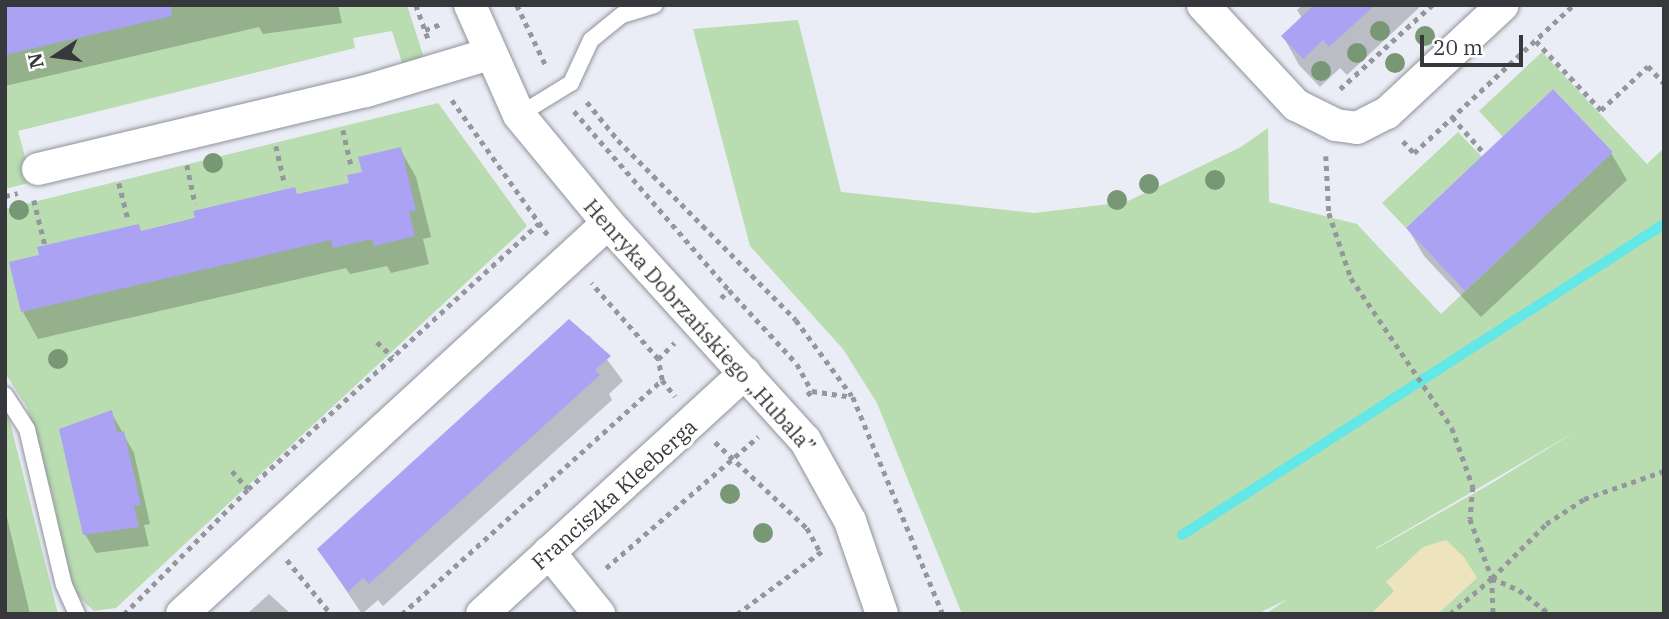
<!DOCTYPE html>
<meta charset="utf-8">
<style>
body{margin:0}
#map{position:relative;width:1669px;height:619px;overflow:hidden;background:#eaedf6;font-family:"IBM Plex Serif",serif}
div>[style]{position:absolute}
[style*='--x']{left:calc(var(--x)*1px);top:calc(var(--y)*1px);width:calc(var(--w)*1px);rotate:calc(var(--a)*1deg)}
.green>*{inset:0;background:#b9dcb1}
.sand>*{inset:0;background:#ede4be}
.shadow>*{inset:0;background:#0003}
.stream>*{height:10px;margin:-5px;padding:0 5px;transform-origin:5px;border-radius:5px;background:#63e7e7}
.building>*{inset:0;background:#aca2f3}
.path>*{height:4.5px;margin-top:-2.25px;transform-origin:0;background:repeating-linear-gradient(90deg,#95979d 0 5px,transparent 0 10px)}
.roads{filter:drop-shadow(0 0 2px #90929b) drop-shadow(0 0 2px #90929b)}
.service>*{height:16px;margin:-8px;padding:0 8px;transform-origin:8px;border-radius:8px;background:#fff}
.minor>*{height:32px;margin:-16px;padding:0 16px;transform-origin:16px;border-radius:16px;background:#fff}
.trees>*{width:20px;height:20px;margin:-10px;border-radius:50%;background:#789875}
span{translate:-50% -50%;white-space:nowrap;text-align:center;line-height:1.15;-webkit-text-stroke:7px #fff;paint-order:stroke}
.street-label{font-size:21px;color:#37383b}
.frame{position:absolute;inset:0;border:7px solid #37383b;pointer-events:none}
.north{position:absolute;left:21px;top:21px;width:70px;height:70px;-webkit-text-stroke:5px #fff;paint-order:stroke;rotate:257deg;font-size:19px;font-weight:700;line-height:28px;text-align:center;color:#37383b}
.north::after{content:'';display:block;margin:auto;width:24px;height:32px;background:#37383b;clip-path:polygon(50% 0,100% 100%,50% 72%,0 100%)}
.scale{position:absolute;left:1420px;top:35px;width:103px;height:32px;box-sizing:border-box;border:4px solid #37383b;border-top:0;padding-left:9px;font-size:21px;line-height:24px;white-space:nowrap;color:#37383b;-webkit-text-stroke:5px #fff;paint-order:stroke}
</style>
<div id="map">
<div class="green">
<i style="clip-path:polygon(5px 5px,407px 5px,424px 58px,403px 66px,392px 31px,353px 38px,355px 48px,18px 131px,32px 182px,5px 189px)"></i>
<i style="clip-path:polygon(evenodd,798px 20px,841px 192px,1034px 213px,1126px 202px,1241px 147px,1268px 128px,1269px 202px,1357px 224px,1441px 314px,1613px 152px,1553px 89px,1503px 137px,1479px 111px,1542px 52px,1647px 164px,1664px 148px,1664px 614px,1265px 614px,1288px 599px,1257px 614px,962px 614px,877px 403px,843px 349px,750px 246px,693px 29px,798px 20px,1578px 430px,1492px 483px,1376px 549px,1376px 548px,1578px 430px)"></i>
<i style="clip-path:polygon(438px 103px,527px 226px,116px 608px,94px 611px,71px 590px,52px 494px,27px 407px,5px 373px,5px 209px)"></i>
<i style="clip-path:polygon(1458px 132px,1482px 157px,1406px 228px,1382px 203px)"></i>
<i style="clip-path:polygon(5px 411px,8px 414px,58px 614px,5px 614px)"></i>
</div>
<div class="sand">
<i style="clip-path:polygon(1446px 540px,1464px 557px,1477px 578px,1438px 614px,1371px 614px,1394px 591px,1386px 582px,1423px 547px)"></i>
</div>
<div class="shadow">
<i style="clip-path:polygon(5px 5px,338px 5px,342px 23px,263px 34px,259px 27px,5px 86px)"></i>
<i style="clip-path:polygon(1302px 5px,1422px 5px,1347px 75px,1340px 68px,1320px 87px,1299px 65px,1283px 36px,1302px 18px,1297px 10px)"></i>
<i style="clip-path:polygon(400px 149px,416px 177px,431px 237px,423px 239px,429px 264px,391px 273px,387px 266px,350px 274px,346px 268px,38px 339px,23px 312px,138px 226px,142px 233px,294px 189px,298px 196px,351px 184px)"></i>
<i style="clip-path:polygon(1611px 153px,1627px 180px,1481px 317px,1424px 256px,1408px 229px)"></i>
<i style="clip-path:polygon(589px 335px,623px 381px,609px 394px,612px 400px,383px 606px,378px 600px,362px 614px,319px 550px)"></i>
<i style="clip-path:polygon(111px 412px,134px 453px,150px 524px,144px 525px,149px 546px,96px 553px,85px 534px)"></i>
<i style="clip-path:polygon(5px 509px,30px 614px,5px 614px)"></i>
<i style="clip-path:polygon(269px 594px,291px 614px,247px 614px)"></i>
</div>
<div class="stream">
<i style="--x:1182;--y:535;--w:574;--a:-32.83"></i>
</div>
<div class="building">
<i style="clip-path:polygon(5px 5px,171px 5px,172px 16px,5px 55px)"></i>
<i style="clip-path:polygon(1314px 5px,1375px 5px,1329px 47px,1323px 40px,1303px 59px,1281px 36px)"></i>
<i style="clip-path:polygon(1553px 89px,1613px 152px,1465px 291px,1406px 228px)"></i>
<i style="clip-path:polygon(401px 147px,416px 210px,409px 212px,415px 236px,374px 246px,372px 239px,333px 248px,331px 240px,21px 312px,9px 262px,39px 255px,37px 247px,139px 224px,141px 231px,195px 218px,193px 211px,295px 187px,297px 194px,349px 183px,347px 175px,362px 172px,358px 157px)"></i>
<i style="clip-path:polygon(569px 319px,611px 356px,595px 370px,600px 375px,369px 584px,363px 578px,348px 592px,317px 549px)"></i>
<i style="clip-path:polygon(112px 410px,117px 433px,124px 431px,141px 505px,134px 506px,139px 527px,83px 535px,59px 429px)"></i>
</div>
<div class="path">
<i style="--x:416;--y:5;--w:37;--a:70"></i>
<i style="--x:517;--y:5;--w:70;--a:64.5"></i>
<i style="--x:425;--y:30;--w:19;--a:-21"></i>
<i style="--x:1536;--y:41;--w:95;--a:46.7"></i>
<i style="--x:1601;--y:110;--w:64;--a:-43.1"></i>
<i style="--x:1648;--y:66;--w:23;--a:47"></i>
<i style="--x:1340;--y:89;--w:125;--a:-42.4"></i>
<i style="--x:452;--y:100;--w:166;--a:54.6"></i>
<i style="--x:587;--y:102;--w:49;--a:50.8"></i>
<i style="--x:618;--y:140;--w:253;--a:45.3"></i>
<i style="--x:796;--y:320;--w:94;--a:53.6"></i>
<i style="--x:574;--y:111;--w:237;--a:49.1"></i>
<i style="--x:1452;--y:117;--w:50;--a:48.3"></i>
<i style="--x:343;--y:130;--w:35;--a:77"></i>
<i style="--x:1403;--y:141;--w:16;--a:47"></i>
<i style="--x:1414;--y:153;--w:217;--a:-42.9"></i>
<i style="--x:276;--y:146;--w:40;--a:77"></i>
<i style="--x:1326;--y:156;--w:57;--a:87"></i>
<i style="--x:1329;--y:213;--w:69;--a:71.3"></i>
<i style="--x:1351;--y:278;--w:181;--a:56"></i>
<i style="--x:1452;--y:428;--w:63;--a:70.4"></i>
<i style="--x:1473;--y:487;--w:32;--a:95"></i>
<i style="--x:1470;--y:519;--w:63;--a:69.6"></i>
<i style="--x:1492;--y:578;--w:76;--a:-45"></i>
<i style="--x:1546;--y:524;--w:45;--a:-33.3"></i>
<i style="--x:1584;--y:499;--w:85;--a:-19.3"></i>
<i style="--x:187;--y:165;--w:40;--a:78"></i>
<i style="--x:119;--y:183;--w:38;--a:76"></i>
<i style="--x:5;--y:196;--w:13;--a:-13"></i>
<i style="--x:34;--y:200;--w:46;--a:76.3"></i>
<i style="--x:721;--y:298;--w:11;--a:-45"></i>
<i style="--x:729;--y:290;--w:100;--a:47.4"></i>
<i style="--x:797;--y:364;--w:31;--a:61"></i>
<i style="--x:377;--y:342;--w:22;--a:43"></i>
<i style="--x:658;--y:359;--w:23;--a:-45"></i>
<i style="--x:662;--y:380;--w:21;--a:51"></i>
<i style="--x:807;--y:395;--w:6;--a:-39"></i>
<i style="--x:812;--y:391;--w:41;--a:8.3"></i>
<i style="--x:853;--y:397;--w:235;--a:67.5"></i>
<i style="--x:715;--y:442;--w:126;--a:43.1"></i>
<i style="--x:807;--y:528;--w:26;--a:61"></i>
<i style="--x:232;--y:471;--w:24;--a:48"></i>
<i style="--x:287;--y:560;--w:70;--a:50.8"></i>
<i style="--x:606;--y:568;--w:201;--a:-40.8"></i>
<i style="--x:1492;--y:578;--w:30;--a:24"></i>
<i style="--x:1519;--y:590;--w:39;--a:38"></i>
<i style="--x:1492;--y:578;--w:36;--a:88"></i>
<i style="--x:124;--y:614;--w:176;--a:-45.2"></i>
<i style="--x:248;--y:489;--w:394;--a:-42.4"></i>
<i style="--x:402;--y:614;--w:350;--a:-42"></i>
<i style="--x:662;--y:380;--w:21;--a:-101"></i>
<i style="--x:658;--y:359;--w:101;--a:-131.4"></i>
<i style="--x:737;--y:614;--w:106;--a:-36.5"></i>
<i style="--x:1450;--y:614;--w:55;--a:-40.6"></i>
</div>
<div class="roads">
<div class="service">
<i style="--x:519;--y:115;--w:61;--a:-31.6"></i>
<i style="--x:571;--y:83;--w:47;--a:-65.1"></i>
<i style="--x:591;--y:40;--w:40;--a:-39"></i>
<i style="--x:622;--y:15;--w:34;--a:-17"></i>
<i style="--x:5;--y:395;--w:40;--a:57.1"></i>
<i style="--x:27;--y:429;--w:160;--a:76.7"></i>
<i style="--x:64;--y:585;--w:32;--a:66"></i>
</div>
<div class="minor">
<i style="--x:470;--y:5;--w:120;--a:66"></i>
<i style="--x:519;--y:115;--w:140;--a:50.5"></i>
<i style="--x:608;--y:223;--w:293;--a:47.8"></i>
<i style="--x:805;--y:440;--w:93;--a:60.9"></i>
<i style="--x:850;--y:521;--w:98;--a:71"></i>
<i style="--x:1203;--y:5;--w:137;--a:47.1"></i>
<i style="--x:1296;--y:105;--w:45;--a:26.6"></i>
<i style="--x:1336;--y:125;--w:21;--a:8"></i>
<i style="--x:1357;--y:128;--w:34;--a:-27"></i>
<i style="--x:1387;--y:113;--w:158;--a:-43"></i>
<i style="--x:38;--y:169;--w:337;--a:-13.4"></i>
<i style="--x:366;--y:91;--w:128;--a:-16.7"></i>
<i style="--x:549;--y:552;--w:80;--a:51.1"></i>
<i style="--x:182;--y:614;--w:578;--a:-42.55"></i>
<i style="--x:482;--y:614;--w:357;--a:-42.5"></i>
</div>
</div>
<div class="trees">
<i style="left:1380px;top:31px"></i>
<i style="left:1425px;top:36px"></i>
<i style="left:1357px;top:53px"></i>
<i style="left:1395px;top:63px"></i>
<i style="left:1321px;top:71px"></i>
<i style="left:213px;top:163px"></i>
<i style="left:1215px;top:180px"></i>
<i style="left:1149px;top:184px"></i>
<i style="left:1117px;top:200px"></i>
<i style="left:19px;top:210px"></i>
<i style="left:58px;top:359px"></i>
<i style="left:730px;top:494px"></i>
<i style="left:763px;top:533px"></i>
</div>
<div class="street-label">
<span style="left:700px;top:326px;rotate:48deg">Henryka Dobrzańskiego „Hubala”</span>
<span style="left:614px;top:494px;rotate:-42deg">Franciszka Kleeberga</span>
</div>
<div class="frame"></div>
<div class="north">N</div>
<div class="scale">20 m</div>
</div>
